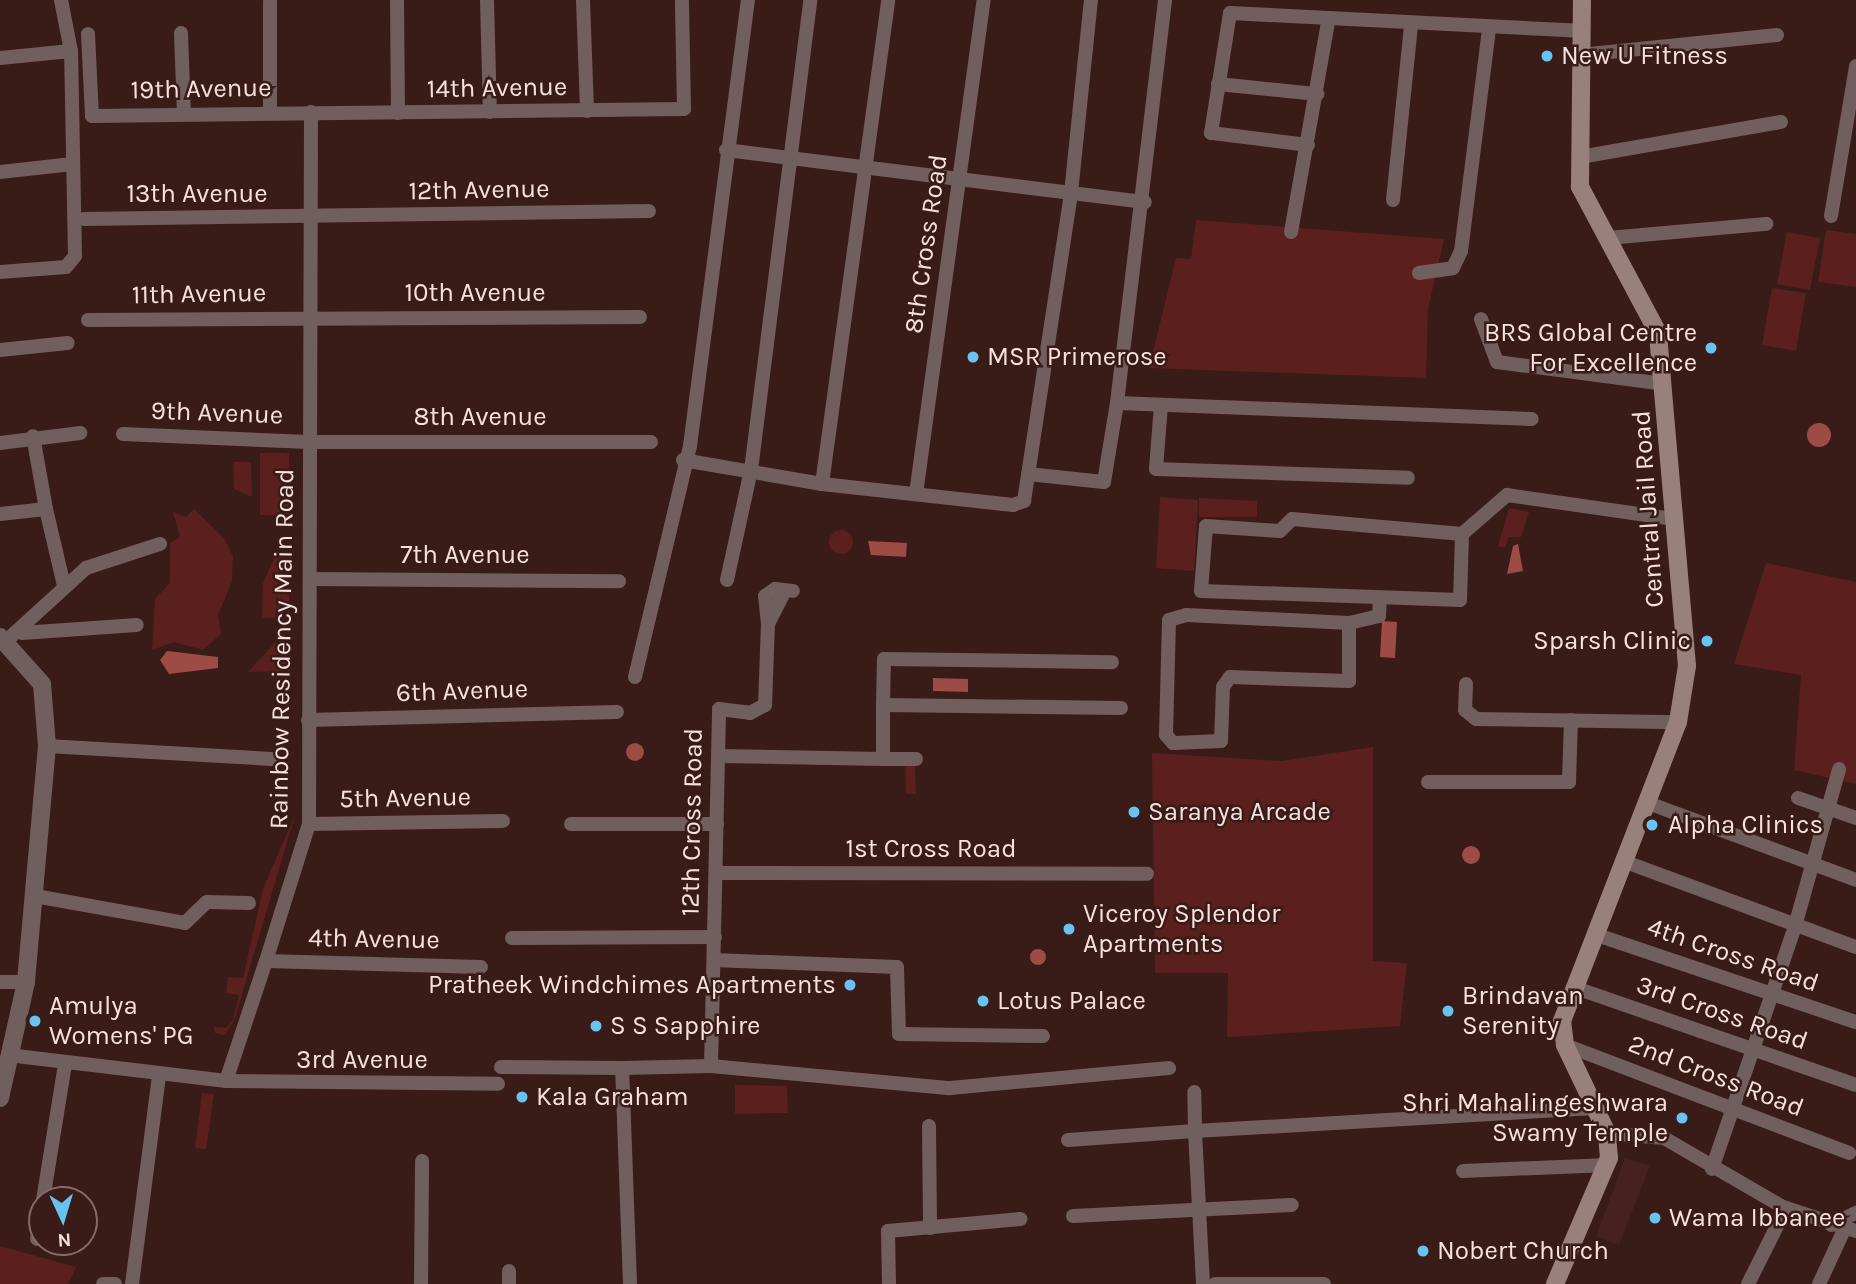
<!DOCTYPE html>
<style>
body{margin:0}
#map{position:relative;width:1856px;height:1284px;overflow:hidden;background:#391b18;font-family:Karla,sans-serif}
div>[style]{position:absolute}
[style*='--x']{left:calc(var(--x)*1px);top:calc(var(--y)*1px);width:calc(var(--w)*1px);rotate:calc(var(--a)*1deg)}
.built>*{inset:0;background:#47211e}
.green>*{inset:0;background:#5b201d}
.round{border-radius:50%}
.water>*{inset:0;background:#9c4b45}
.minor>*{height:14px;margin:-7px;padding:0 7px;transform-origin:7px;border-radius:7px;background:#705f5d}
.tertiary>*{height:18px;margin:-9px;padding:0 9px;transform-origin:9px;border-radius:9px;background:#705f5d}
.secondary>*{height:18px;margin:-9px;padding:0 9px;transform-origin:9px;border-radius:9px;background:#9a807c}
.dots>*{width:19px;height:19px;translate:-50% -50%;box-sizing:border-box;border:4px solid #391b18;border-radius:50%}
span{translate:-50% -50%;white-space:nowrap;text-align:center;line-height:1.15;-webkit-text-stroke:5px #391b18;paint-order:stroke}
.poi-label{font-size:26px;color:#f6e1de}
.left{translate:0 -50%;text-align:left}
.right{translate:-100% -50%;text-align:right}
.street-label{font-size:26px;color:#f6e1de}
.north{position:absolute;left:28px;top:1186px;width:70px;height:70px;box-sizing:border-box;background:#391b18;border:2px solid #856a67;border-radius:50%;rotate:176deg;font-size:19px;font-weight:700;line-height:28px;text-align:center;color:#f6e1de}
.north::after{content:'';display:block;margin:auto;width:24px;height:32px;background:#69c3f1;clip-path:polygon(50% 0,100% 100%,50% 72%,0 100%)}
</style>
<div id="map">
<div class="built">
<i style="clip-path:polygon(1625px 1158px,1650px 1166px,1619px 1245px,1596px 1236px)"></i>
</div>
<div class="green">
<i style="clip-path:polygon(1196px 220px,1444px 239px,1428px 309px,1426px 378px,1149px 368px,1176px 258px,1191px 259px)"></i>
<i style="clip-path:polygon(1826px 230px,1856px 234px,1856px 287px,1818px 282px)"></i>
<i style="clip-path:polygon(1787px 232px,1820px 238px,1810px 290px,1777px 284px)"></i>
<i style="clip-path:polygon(1772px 288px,1806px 293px,1796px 351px,1762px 345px)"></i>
<i style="clip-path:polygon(260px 453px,289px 453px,289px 515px,260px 515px)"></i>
<i style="clip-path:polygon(233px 462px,251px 462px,252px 497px,234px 489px)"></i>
<i style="clip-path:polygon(1160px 497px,1198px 500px,1194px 571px,1156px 568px)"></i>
<i style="clip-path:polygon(1199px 498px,1257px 501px,1257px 517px,1199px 517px)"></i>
<i style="clip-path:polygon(1509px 508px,1529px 512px,1521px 537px,1509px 537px,1505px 548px,1498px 546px)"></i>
<i style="clip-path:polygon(194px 509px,224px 538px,233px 557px,232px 581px,218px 615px,221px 634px,203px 650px,174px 642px,152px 650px,155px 599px,170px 583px,170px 543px,180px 537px,173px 512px,186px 517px)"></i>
<i class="round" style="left:829px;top:530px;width:24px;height:24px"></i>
<i style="clip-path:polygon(276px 554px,289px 563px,289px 617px,262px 618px,263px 583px)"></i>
<i style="clip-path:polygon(1766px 563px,1856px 582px,1856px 784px,1794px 770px,1801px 675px,1734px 664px)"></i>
<i style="clip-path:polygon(290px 642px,290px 671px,248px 672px,275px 643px)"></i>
<i style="clip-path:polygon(1373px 747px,1373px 961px,1407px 963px,1400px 1026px,1227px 1037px,1228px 973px,1155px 973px,1152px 753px,1282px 761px)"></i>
<i style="clip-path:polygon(905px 765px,915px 765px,916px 794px,906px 794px)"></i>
<i style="clip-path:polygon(295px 815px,234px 1021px,224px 1035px,215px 1033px,214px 1027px,226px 1028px,233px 1020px,239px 995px,226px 993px,228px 977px,243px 978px,263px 889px)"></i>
<i style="clip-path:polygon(735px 1085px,787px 1086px,788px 1113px,735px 1114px)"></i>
<i style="clip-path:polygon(202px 1093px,214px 1094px,206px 1149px,195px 1148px)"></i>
<i style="clip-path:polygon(0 1246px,76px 1267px,68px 1284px,0 1284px)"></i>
</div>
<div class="water">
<i class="round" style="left:1807px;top:423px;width:24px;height:24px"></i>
<i style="clip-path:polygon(868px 541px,907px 543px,906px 557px,871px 555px)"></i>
<i style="clip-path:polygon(1518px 544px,1523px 571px,1507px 574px,1513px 546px)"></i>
<i style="clip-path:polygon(1382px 621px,1397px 622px,1395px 658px,1380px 657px)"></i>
<i style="clip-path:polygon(167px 651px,218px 657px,218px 668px,169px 674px,160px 660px)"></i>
<i style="clip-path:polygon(933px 678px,968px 679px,968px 692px,933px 691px)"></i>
<i class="round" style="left:626px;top:743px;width:18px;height:18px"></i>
<i class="round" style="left:1462px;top:846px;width:18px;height:18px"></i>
<i class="round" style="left:1030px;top:949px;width:16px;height:16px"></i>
</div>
<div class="minor">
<i style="--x:397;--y:0;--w:113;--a:89.5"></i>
<i style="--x:487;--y:0;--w:112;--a:88.5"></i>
<i style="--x:583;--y:0;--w:111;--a:87.9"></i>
<i style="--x:270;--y:2;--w:111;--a:90"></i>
<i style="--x:181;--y:33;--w:81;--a:87.9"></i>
<i style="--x:88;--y:34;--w:82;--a:87.2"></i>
<i style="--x:92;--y:116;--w:592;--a:-0.68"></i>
<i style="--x:684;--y:109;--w:109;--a:-91.1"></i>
<i style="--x:1580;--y:55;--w:198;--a:-5.8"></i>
<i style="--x:0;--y:58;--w:71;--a:-5.6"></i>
<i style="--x:1218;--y:84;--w:100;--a:5.8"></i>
<i style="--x:1308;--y:145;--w:98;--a:-172.9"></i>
<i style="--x:1211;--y:133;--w:121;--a:-81"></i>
<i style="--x:1230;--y:13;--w:350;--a:2.9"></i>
<i style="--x:726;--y:150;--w:422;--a:7.1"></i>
<i style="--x:1580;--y:157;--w:204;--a:-9.9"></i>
<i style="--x:0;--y:172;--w:73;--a:-6.3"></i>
<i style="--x:1393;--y:200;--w:176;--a:-84.1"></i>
<i style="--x:1831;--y:216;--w:152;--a:-80.5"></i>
<i style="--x:84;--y:219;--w:565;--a:-0.81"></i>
<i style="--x:1291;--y:232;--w:212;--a:-80"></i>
<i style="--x:1608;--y:238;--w:159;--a:-5.1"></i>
<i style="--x:0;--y:272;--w:66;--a:-4.3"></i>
<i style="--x:66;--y:267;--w:14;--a:-51"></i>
<i style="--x:75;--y:256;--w:205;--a:-91.1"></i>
<i style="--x:71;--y:51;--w:52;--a:-101.1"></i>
<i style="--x:1419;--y:273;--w:34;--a:-8"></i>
<i style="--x:1453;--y:268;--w:19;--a:-65"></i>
<i style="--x:1461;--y:251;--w:223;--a:-82.8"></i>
<i style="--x:1481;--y:319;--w:46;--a:69.6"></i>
<i style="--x:1497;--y:362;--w:168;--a:7.5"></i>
<i style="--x:88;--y:320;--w:552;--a:-0.31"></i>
<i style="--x:0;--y:350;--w:68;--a:-5.9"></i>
<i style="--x:1117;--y:403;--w:406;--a:-83.2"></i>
<i style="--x:1161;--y:405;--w:64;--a:94.5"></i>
<i style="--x:1156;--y:469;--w:252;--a:2"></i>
<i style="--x:123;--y:434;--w:186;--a:2.5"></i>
<i style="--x:309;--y:442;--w:342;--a:0"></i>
<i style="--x:0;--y:443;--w:81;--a:-7.1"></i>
<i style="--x:683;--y:460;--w:141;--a:9.8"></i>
<i style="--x:822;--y:484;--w:192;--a:6.3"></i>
<i style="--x:1013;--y:505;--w:12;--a:-20"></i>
<i style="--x:1024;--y:501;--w:312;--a:-81.3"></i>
<i style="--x:1071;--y:193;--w:194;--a:-84.1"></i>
<i style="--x:1028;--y:474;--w:76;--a:6"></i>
<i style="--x:1104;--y:482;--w:80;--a:-80.7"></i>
<i style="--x:1117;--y:403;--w:415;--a:2.2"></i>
<i style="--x:822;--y:484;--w:488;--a:-82.2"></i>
<i style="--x:916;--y:494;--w:499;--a:-82.2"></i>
<i style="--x:46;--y:509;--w:79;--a:76.8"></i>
<i style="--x:0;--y:514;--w:46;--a:-6.2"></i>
<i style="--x:46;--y:509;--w:74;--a:-100.1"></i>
<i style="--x:1462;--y:534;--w:66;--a:91.7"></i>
<i style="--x:1460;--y:600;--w:259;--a:-178"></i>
<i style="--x:1201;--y:591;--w:65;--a:-85.6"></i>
<i style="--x:1206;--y:526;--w:74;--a:3.9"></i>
<i style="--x:1280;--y:531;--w:17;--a:-45"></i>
<i style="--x:1292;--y:519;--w:171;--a:5"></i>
<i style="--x:1462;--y:534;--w:60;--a:-40.9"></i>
<i style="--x:1507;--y:495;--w:169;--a:8.2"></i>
<i style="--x:310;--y:579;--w:309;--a:0.4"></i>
<i style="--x:727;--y:580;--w:113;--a:-77.7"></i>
<i style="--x:751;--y:470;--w:474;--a:-82.8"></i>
<i style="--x:1186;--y:615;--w:163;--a:2.8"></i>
<i style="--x:1349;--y:623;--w:58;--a:90"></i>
<i style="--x:1349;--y:681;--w:119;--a:-178.1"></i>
<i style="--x:1230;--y:677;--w:12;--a:125"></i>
<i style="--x:1223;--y:687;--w:54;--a:92.1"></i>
<i style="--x:1221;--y:741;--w:48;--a:177.6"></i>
<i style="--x:1173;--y:743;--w:11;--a:-131"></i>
<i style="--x:1166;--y:735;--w:115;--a:-88.5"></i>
<i style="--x:1169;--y:620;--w:18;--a:-16"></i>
<i style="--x:1349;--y:623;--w:31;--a:-13"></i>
<i style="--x:1379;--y:616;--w:18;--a:-87"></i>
<i style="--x:768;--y:624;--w:28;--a:-96"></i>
<i style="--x:765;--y:596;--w:12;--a:-35"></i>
<i style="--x:775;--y:589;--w:18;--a:6"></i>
<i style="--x:22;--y:633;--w:115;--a:-4"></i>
<i style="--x:5;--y:642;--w:110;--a:-42.4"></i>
<i style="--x:86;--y:568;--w:78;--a:-18"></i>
<i style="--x:635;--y:677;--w:237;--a:-76.6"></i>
<i style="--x:690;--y:446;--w:450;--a:-82.6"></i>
<i style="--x:1466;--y:684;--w:26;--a:92"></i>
<i style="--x:1465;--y:710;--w:14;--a:39"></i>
<i style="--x:1476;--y:719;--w:202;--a:0.9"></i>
<i style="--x:883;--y:705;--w:46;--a:-88.8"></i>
<i style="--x:884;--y:659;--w:228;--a:0.8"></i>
<i style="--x:308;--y:720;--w:309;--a:-1.5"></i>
<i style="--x:47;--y:746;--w:225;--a:3.3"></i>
<i style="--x:718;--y:756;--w:165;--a:1"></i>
<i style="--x:883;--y:759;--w:54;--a:-90"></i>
<i style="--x:883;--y:705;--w:238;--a:0.7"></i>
<i style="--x:883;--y:759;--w:33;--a:0"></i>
<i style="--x:1428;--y:782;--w:141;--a:0"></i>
<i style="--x:1569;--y:782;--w:62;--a:-88.2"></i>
<i style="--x:1798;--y:798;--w:61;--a:19"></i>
<i style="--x:1648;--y:803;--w:222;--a:20.3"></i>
<i style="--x:309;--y:824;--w:194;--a:-0.9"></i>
<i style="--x:571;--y:824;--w:146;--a:0"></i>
<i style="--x:1623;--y:861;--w:248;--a:20.3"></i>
<i style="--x:716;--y:873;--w:431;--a:0.1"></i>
<i style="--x:35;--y:896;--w:152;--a:10.2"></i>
<i style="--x:185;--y:923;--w:30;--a:-44"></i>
<i style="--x:207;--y:902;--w:42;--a:1.4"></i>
<i style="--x:1594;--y:934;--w:276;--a:18.6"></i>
<i style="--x:512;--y:938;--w:203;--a:-0.3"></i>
<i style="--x:714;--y:960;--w:183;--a:2.2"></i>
<i style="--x:897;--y:967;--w:67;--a:88.3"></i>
<i style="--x:899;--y:1034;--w:144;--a:0.8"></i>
<i style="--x:266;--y:961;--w:215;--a:1.6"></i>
<i style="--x:0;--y:982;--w:26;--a:0"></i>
<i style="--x:1573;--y:987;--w:299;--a:19.1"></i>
<i style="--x:1565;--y:1045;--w:304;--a:20.8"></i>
<i style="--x:8;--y:1055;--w:220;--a:6.8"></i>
<i style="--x:226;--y:1081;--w:126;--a:-71.6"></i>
<i style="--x:266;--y:961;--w:144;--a:-72.6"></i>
<i style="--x:309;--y:824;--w:712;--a:-89.84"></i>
<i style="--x:711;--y:1066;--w:357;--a:-88.7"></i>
<i style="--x:719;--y:709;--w:31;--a:7"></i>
<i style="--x:750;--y:713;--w:17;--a:-28"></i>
<i style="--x:765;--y:705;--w:81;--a:-87.9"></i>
<i style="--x:768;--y:624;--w:36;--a:-63"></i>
<i style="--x:501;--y:1067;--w:121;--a:0.5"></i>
<i style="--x:226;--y:1081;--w:272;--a:0.6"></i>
<i style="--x:929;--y:1126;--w:102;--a:89.4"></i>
<i style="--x:1607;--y:1133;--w:57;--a:5"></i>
<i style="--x:1664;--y:1138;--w:138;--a:30.1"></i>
<i style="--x:1783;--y:1207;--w:77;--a:18.2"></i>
<i style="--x:1068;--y:1140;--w:127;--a:-4.1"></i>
<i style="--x:1195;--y:1131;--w:39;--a:-91"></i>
<i style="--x:1712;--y:1169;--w:257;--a:-71.1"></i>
<i style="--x:1795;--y:926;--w:163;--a:-74.3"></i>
<i style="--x:1463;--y:1171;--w:145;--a:-2.4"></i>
<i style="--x:43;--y:1200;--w:138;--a:-80.8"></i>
<i style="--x:1073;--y:1216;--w:219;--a:-2.9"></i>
<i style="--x:1831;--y:1225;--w:28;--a:-26"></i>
<i style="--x:37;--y:1239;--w:32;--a:-81"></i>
<i style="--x:509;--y:1271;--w:13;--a:90"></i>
<i style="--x:103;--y:1284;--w:12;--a:0"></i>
<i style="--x:132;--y:1284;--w:210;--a:-82.6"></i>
<i style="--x:421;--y:1284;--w:123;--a:-89.5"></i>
<i style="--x:630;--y:1284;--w:216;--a:-92.1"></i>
<i style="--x:622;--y:1068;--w:89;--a:-1.3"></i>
<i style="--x:711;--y:1066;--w:240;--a:5.3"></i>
<i style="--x:950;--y:1088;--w:220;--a:-5.2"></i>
<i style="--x:889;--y:1284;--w:53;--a:-91.1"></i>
<i style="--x:888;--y:1231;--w:133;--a:-5.2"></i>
<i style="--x:1203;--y:1284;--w:153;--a:-93"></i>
<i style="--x:1195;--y:1131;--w:401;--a:-3.3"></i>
<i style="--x:1215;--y:1284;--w:109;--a:0"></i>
<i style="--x:1748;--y:1284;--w:85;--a:-63.4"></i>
<i style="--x:1819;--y:1284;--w:60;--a:-65.2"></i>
</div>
<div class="tertiary">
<i style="--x:0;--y:637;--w:63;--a:48.2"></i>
<i style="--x:42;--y:684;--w:62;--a:85.4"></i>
<i style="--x:47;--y:746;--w:237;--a:95.1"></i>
<i style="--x:26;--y:982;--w:119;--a:102.6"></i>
</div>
<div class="secondary">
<i style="--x:1555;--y:1284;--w:137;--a:-66.8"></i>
<i style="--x:1609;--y:1158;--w:25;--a:-95"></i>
<i style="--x:1607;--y:1133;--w:98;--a:-115.5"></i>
<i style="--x:1565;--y:1045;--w:24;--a:-97"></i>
<i style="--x:1562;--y:1021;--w:321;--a:-68.8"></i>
<i style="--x:1678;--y:722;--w:57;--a:-80.9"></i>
<i style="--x:1687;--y:666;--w:334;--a:-95"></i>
<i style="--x:1658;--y:333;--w:166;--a:-118.1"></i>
<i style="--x:1580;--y:187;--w:187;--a:-89.4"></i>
</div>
<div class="dots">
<i style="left:1547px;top:56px;background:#69c3f1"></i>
<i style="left:1711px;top:348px;background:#69c3f1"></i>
<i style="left:973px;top:357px;background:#69c3f1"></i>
<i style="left:1707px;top:641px;background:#69c3f1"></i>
<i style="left:1134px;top:812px;background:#69c3f1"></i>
<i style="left:1652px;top:825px;background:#69c3f1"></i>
<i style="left:1069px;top:929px;background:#69c3f1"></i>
<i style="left:850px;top:985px;background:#69c3f1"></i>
<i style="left:983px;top:1001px;background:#69c3f1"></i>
<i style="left:1448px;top:1011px;background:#69c3f1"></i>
<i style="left:35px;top:1021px;background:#69c3f1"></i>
<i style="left:596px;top:1026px;background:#69c3f1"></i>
<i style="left:522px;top:1097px;background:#69c3f1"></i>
<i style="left:1682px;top:1118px;background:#69c3f1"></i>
<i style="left:1655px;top:1218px;background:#69c3f1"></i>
<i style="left:1423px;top:1251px;background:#69c3f1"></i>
</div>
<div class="poi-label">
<span class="left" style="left:1561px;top:56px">New U Fitness</span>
<span class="right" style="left:1697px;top:348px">BRS Global Centre<br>For Excellence</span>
<span class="left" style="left:987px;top:357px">MSR Primerose</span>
<span class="right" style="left:1691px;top:641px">Sparsh Clinic</span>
<span class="left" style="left:1148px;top:812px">Saranya Arcade</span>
<span class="left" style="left:1668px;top:825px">Alpha Clinics</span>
<span class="left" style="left:1083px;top:929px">Viceroy Splendor<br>Apartments</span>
<span class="right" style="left:836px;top:985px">Pratheek Windchimes Apartments</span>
<span class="left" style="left:1462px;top:1011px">Brindavan<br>Serenity</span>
<span class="left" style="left:997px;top:1001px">Lotus Palace</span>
<span class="left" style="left:49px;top:1021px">Amulya<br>Womens' PG</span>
<span class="left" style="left:610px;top:1026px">S S Sapphire</span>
<span class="left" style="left:536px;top:1097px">Kala Graham</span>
<span class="right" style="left:1668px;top:1118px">Shri Mahalingeshwara<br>Swamy Temple</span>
<span class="left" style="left:1669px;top:1218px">Wama Ibbanee</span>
<span class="left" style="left:1437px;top:1251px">Nobert Church</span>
</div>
<div class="street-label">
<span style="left:497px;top:88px;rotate:-1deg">14th Avenue</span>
<span style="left:201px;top:89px;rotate:-1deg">19th Avenue</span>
<span style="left:479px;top:190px;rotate:-1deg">12th Avenue</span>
<span style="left:197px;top:194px">13th Avenue</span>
<span style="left:926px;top:244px;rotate:-82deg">8th Cross Road</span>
<span style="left:475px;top:293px">10th Avenue</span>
<span style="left:199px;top:294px;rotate:-1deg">11th Avenue</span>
<span style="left:217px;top:413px;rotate:2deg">9th Avenue</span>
<span style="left:480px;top:417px">8th Avenue</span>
<span style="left:1648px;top:509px;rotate:-94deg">Central Jail Road</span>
<span style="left:465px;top:555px">7th Avenue</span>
<span style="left:282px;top:649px;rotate:-89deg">Rainbow Residency Main Road</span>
<span style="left:462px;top:691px;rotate:-2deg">6th Avenue</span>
<span style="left:405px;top:798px;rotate:-1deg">5th Avenue</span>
<span style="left:692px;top:822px;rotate:-89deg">12th Cross Road</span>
<span style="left:931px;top:849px">1st Cross Road</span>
<span style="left:374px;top:939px;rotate:1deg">4th Avenue</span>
<span style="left:1733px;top:955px;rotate:19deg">4th Cross Road</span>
<span style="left:1722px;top:1013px;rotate:19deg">3rd Cross Road</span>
<span style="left:362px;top:1060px">3rd Avenue</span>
<span style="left:1716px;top:1076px;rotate:21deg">2nd Cross Road</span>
</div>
<div class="north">N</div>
</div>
